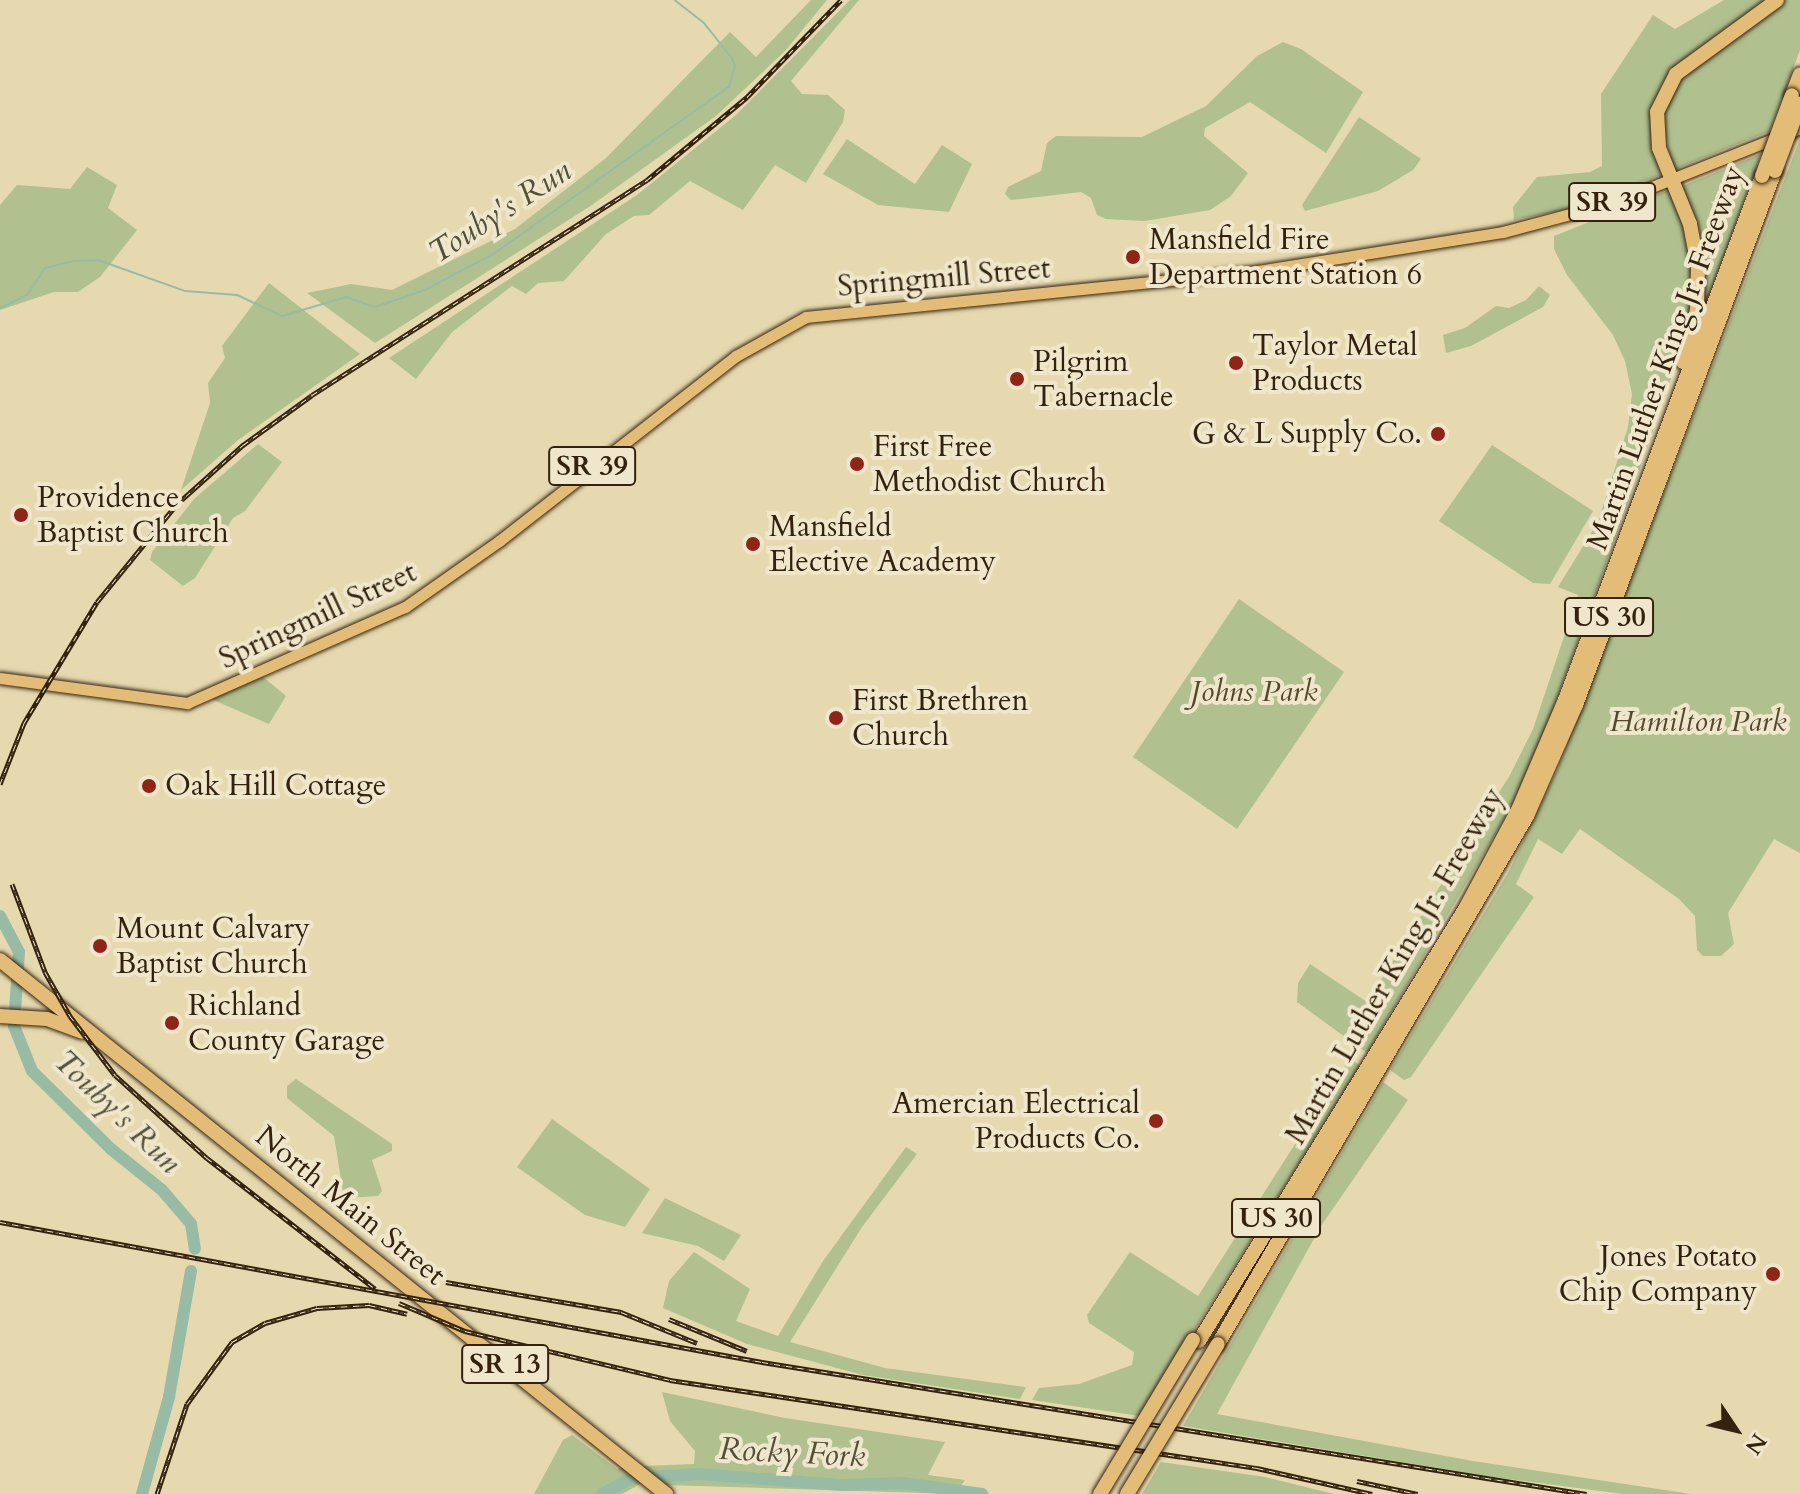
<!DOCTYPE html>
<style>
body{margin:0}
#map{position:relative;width:1800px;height:1494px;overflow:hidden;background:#e6d9af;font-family:Cardo,serif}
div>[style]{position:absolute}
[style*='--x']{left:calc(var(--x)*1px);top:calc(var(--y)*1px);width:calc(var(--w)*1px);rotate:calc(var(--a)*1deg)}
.green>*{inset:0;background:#b0c08f}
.stream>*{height:2px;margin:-1px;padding:0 1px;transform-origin:1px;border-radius:1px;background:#97bba5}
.river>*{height:12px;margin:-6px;padding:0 6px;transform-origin:6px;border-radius:6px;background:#97bba5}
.roads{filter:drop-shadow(0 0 2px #34220e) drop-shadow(0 0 2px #34220e)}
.primary>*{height:11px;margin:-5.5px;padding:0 5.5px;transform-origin:5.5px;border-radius:5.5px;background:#e3bc78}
.highway>*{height:14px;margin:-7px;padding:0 7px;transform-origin:7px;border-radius:7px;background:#e3bc78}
.rail>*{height:5px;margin-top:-2.5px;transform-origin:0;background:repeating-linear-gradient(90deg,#efe6cb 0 6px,#34220e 0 12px);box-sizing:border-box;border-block:2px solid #34220e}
.bridges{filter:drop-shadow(0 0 2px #34220e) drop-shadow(0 0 2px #34220e)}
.highway-bridge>*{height:14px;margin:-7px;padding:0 7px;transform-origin:7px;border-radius:7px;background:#e3bc78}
.dots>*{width:22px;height:22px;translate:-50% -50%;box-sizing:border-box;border:4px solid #efe6cb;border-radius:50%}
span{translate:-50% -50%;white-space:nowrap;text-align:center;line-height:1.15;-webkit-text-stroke:8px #efe6cb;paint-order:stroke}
.shield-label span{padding:2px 6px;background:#efe6cb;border:2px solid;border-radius:6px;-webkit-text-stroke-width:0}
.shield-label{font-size:28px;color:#34220e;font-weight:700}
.poi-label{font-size:30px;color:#34220e}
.left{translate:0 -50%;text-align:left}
.right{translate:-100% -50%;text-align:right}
.street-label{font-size:30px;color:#34220e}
.park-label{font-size:30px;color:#534a2e;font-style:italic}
.water-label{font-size:32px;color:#52503b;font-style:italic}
.north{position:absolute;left:1696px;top:1390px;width:80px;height:80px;-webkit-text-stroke:6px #efe6cb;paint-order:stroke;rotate:125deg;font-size:22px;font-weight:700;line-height:32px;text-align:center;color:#34220e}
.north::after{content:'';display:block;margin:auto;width:28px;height:36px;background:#34220e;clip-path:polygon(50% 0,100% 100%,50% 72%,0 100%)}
</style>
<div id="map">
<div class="green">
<i style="clip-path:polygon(811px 0,827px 0,785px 51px,716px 116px,592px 205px,375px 343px,307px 293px,351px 284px,392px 290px,515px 229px,606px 158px,730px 32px,756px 57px)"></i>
<i style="clip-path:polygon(850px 0,859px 0,791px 81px,802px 94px,828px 95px,845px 110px,843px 122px,806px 183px,775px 165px,743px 210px,690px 181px,649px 215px,634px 216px,606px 234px,564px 281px,538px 283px,526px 294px,512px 286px,452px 332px,416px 379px,389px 358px,637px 195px,736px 115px)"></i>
<i style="clip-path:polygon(1724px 0,1770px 0,1671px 72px,1660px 88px,1653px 145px,1661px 175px,1568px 209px,1514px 220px,1513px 207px,1537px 177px,1590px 172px,1602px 166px,1601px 94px,1653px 15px,1675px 29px)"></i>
<i style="clip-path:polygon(1784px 0,1800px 0,1800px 50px,1770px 131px,1673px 170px,1661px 118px,1674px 84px)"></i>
<i style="clip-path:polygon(1283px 42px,1301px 49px,1363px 92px,1326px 153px,1250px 102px,1205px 128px,1204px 136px,1248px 173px,1231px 196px,1210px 210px,1145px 221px,1106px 219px,1097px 215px,1091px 198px,1081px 192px,1011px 200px,1005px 194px,1008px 187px,1041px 171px,1047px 143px,1056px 136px,1142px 137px,1206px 106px,1257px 56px)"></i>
<i style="clip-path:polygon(1359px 117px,1421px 159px,1413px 170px,1378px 191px,1305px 211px,1302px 205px)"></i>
<i style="clip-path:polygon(847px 139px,915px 184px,942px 145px,972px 164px,949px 212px,878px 205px,823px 174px)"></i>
<i style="clip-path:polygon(1800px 139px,1800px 853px,1774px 839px,1728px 913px,1734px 944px,1721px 956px,1703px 956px,1697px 950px,1695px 916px,1679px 899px,1580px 829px,1562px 854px,1538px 839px,1516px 884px,1534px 897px,1411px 1077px,1404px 1080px,1390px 1070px,1509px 871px,1558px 768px)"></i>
<i style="clip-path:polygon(1761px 154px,1725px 253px,1703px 311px,1680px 187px)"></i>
<i style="clip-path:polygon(87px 167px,117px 185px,108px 208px,137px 230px,100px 277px,78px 292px,54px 292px,0 310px,0 205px,17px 185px,70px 189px)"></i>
<i style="clip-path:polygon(1669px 190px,1684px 221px,1694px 274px,1689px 326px,1630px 497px,1547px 726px,1511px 807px,1367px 1053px,1297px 1002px,1298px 983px,1310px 964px,1367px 1002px,1510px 775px,1533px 729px,1578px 595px,1558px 587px,1598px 522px,1628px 427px,1632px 394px,1625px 361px,1613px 335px,1567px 275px,1554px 249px,1554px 236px)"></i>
<i style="clip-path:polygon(269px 283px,360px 354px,238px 440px,181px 490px,210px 403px,208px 383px,225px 358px,222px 346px)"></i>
<i style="clip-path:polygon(1539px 286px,1550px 295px,1543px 307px,1471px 346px,1446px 353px,1443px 335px,1465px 328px,1496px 306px,1509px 308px,1526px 300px)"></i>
<i style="clip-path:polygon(258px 444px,282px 462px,245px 511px,233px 518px,195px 578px,183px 586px,150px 560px,152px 552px,194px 499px)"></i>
<i style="clip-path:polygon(1492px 445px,1593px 511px,1550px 584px,1533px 583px,1439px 521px)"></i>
<i style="clip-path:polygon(1239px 599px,1344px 672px,1237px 829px,1133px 757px)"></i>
<i style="clip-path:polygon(262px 676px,286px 696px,269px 724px,211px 699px)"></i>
<i style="clip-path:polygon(1350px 1058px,1360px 1066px,1140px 1416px,1032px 1400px,1039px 1388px,1079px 1384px,1132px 1365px,1134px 1352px,1089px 1323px,1087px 1315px,1130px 1252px,1198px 1296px)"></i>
<i style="clip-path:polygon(296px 1079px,392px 1144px,392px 1151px,372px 1160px,382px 1191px,378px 1196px,344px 1198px,334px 1136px,287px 1098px,287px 1086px)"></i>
<i style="clip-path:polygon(1383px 1082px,1408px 1100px,1321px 1226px,1217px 1414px,1473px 1461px,1691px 1494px,1623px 1494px,1493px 1477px,1183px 1426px)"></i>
<i style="clip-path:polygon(552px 1119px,650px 1189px,625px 1227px,585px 1215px,517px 1167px)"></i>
<i style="clip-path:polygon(906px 1147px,917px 1154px,862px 1227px,790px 1342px,885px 1368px,1026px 1387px,1020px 1399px,863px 1375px,747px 1344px,663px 1308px,669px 1281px,694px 1252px,750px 1289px,736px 1321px,778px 1336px,823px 1261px)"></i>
<i style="clip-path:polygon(665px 1198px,741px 1235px,724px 1261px,698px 1246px,642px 1233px)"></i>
<i style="clip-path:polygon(662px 1392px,785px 1418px,945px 1442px,928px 1475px,965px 1480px,955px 1494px,665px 1485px,642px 1466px,694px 1464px,695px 1451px,670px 1421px)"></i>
<i style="clip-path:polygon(572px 1435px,617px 1469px,624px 1467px,642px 1483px,622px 1494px,534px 1494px,563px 1440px)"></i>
<i style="clip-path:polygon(1161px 1462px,1265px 1477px,1334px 1494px,1142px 1494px)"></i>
</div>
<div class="stream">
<i style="--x:0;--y:308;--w:30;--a:-26"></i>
<i style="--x:27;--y:295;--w:32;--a:-56"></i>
<i style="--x:45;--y:268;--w:29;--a:-14"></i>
<i style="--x:73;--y:261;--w:25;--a:-2"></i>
<i style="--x:98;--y:260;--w:92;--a:19.6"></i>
<i style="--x:185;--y:291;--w:52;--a:4.4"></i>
<i style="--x:237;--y:295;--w:50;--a:25"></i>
<i style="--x:282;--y:316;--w:67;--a:-16.5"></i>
<i style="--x:346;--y:297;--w:31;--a:19"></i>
<i style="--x:375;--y:307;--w:53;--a:-18.8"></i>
<i style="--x:425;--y:290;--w:79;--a:-27.9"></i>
<i style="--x:495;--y:253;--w:287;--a:-35.4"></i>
<i style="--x:729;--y:87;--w:22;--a:-74"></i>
<i style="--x:735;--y:66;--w:10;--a:-114"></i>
<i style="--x:731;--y:57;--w:43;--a:-128.5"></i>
<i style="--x:704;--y:23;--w:37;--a:-142"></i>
</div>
<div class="river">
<i style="--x:0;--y:916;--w:41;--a:62.2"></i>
<i style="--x:19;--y:952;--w:74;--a:93.9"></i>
<i style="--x:14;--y:1026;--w:48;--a:68.2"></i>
<i style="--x:32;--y:1071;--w:111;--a:44.6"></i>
<i style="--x:111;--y:1149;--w:65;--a:38.8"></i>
<i style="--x:162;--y:1190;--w:45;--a:49.5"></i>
<i style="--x:191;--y:1224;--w:25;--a:81"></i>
<i style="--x:142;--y:1494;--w:101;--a:-74.4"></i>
<i style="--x:169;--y:1397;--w:128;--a:-80.1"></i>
<i style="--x:602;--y:1494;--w:34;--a:-28"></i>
<i style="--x:632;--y:1478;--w:67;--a:-3.4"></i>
<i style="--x:699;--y:1474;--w:144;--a:4.4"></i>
<i style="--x:843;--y:1485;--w:59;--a:-1.9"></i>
<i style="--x:902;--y:1483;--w:81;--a:7.8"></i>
</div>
<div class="roads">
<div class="primary">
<i style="--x:0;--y:678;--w:189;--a:7.6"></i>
<i style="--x:187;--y:703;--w:238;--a:-23.8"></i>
<i style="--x:405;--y:607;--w:115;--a:-35.1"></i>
<i style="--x:499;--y:541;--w:301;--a:-38"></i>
<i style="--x:736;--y:356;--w:80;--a:-29.1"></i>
<i style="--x:806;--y:317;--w:453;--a:-5.8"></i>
<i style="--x:1257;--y:271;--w:249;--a:-9"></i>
<i style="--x:1503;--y:232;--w:112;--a:-15"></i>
<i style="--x:1611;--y:203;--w:203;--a:-21.6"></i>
</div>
<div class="highway">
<i style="--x:1792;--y:95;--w:22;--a:-69"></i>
<i style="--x:1683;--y:362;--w:54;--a:-74.9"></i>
<i style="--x:1697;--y:310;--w:43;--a:-88.7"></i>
<i style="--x:1698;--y:267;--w:44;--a:-100.5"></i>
<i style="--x:1690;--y:224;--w:82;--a:-112.2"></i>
<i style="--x:1659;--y:148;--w:36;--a:-93"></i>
<i style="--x:1657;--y:112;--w:42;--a:-63.4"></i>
<i style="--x:1676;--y:74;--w:125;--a:-36.2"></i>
<i style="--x:0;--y:960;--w:854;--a:38.72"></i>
<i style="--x:0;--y:1016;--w:47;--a:3.7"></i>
<i style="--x:47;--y:1019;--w:37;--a:20"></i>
<i style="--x:1199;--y:1341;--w:507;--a:-58.38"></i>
<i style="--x:1465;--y:909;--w:112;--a:-61.8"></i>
<i style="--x:1518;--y:810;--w:120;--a:-66.9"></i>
<i style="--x:1565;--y:700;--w:560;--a:-69.4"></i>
<i style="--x:1218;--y:1344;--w:612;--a:-59.66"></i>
<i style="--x:1527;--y:816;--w:121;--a:-66.2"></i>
<i style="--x:1576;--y:705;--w:570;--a:-69.56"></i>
</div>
</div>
<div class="rail">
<i style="--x:0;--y:784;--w:66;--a:-68.5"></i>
<i style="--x:24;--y:723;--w:141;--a:-58.9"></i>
<i style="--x:97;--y:602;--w:127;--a:-50.8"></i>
<i style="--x:177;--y:504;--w:89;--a:-41.8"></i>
<i style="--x:243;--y:445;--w:85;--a:-35.9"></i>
<i style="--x:312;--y:395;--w:398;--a:-32.7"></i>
<i style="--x:647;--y:180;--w:130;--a:-39.7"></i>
<i style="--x:747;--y:97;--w:135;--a:-45.9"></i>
<i style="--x:12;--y:884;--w:94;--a:69.4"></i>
<i style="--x:45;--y:972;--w:51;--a:60.4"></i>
<i style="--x:70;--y:1016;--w:74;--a:52.7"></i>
<i style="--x:115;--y:1075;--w:124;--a:42.1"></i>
<i style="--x:207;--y:1158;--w:213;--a:37.9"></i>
<i style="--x:0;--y:1222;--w:775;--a:10.41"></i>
<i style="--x:762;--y:1362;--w:835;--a:9.09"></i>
<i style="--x:446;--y:1282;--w:178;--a:9.7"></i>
<i style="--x:621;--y:1312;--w:82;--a:22.2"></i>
<i style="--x:399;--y:1303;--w:72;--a:23"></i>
<i style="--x:465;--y:1331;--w:211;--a:13.4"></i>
<i style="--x:670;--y:1380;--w:594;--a:8.53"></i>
<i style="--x:1257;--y:1468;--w:118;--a:12.7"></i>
<i style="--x:669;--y:1319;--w:84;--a:22.3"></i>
<i style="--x:1357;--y:1481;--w:62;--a:12"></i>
<i style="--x:157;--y:1494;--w:95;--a:-71.6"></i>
<i style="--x:187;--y:1404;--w:77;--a:-54"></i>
<i style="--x:232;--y:1342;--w:38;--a:-30"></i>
<i style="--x:265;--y:1323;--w:54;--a:-16.1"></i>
<i style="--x:317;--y:1308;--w:52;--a:-3.3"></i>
<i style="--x:369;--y:1305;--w:39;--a:13"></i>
</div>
<div class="bridges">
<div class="highway-bridge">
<i style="--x:1775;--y:171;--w:72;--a:-69.5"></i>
<i style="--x:1762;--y:176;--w:86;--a:-69.7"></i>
<i style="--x:1100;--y:1494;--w:180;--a:-58.9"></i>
<i style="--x:1127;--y:1494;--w:175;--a:-58.8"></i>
</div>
</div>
<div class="dots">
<i style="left:1133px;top:257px;background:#8f2418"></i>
<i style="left:1236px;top:363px;background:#8f2418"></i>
<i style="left:1017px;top:379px;background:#8f2418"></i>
<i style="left:1438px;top:434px;background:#8f2418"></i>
<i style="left:857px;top:464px;background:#8f2418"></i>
<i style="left:21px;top:515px;background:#8f2418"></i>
<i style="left:753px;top:544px;background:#8f2418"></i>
<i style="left:836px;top:718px;background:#8f2418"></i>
<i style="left:149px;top:786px;background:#8f2418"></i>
<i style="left:100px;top:946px;background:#8f2418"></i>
<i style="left:172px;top:1023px;background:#8f2418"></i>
<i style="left:1156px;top:1121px;background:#8f2418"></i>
<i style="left:1773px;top:1274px;background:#8f2418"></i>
</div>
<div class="shield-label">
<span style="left:1612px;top:202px">SR 39</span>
<span style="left:592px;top:466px">SR 39</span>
<span style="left:1609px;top:617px">US 30</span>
<span style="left:1276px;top:1218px">US 30</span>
<span style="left:505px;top:1364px">SR 13</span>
</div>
<div class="poi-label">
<span class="left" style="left:1149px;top:257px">Mansfield Fire<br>Department Station 6</span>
<span class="left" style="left:1252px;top:363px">Taylor Metal<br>Products</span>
<span class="left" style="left:1033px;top:379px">Pilgrim<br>Tabernacle</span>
<span class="right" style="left:1422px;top:434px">G &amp; L Supply Co.</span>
<span class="left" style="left:873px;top:464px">First Free<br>Methodist Church</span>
<span class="left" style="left:37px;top:515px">Providence<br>Baptist Church</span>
<span class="left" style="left:769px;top:544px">Mansfield<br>Elective Academy</span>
<span class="left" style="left:852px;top:718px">First Brethren<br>Church</span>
<span class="left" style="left:165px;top:786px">Oak Hill Cottage</span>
<span class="left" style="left:116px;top:946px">Mount Calvary<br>Baptist Church</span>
<span class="left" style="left:188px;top:1023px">Richland<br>County Garage</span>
<span class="right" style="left:1140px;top:1121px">Amercian Electrical<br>Products Co.</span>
<span class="right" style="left:1757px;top:1274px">Jones Potato<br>Chip Company</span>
</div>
<div class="street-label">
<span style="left:944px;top:278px;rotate:-5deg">Springmill Street</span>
<span style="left:1666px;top:358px;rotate:-70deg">Martin Luther King Jr. Freeway</span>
<span style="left:318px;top:616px;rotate:-25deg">Springmill Street</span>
<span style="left:1395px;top:966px;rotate:-60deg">Martin Luther King Jr. Freeway</span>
<span style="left:350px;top:1206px;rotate:39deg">North Main Street</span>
</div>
<div class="park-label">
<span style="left:1254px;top:692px">Johns Park</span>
<span style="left:1698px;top:722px">Hamilton Park</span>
</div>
<div class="water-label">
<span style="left:500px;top:212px;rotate:-33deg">Touby's Run</span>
<span style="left:117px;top:1112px;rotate:44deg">Touby's Run</span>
<span style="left:792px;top:1453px;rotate:3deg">Rocky Fork</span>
</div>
<div class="north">N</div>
</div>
